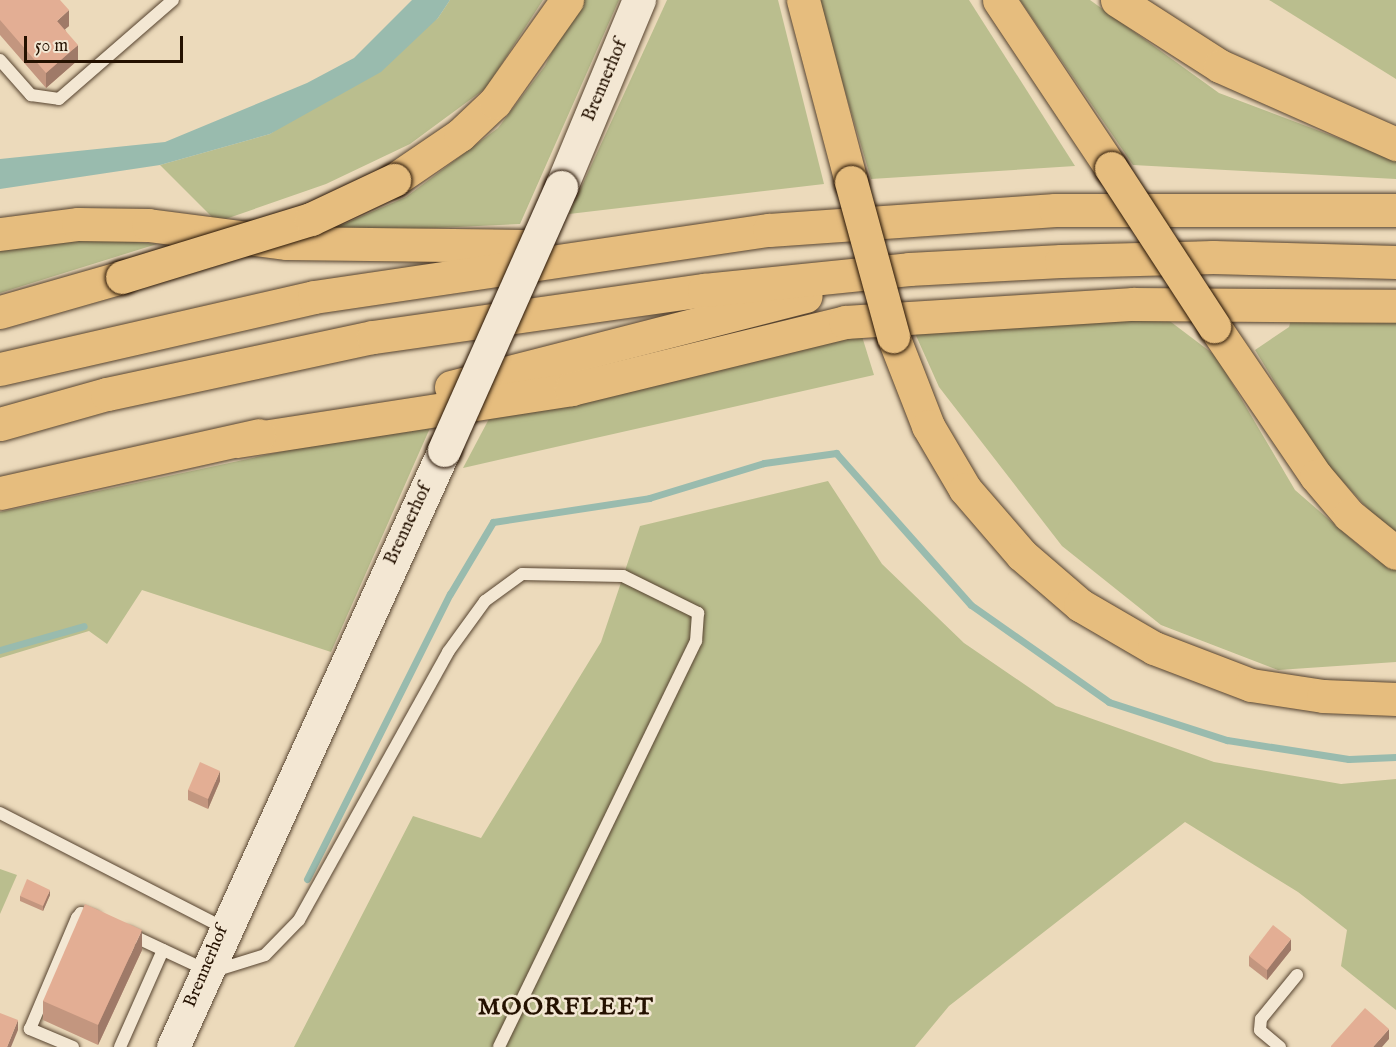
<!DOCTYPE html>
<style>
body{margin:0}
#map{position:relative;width:1396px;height:1047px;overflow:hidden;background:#ecdabb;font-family:"IM FELL English",serif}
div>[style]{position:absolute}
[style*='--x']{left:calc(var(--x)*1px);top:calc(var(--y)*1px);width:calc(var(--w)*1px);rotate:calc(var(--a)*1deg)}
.green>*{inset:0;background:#babe8e}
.water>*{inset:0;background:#99bbae}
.stream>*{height:7px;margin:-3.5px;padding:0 3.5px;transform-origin:3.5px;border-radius:3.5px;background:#99bbae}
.roads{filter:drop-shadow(0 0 2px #56432f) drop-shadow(0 0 2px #56432f)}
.lane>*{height:12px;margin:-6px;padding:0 6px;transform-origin:6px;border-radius:6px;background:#f3e7d3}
.secondary>*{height:33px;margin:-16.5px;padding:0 16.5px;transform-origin:16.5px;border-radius:16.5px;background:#f3e7d3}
.highway>*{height:33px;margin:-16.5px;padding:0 16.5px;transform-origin:16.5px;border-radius:16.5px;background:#e6bd7e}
.bridges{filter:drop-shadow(0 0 2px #241100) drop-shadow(0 0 2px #241100)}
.secondary-bridge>*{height:33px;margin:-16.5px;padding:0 16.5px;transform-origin:16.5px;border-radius:16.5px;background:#f3e7d3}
.highway-bridge>*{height:33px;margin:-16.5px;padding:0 16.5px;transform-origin:16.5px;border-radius:16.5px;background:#e6bd7e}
.wall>*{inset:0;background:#c3967f}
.shaded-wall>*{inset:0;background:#9f7a68}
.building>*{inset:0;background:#e3ae94}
span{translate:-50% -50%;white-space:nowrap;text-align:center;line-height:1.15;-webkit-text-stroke:5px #f3e7d3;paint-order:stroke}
.street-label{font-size:18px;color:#241100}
.district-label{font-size:24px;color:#241100;font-weight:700;letter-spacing:1.5px}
.scale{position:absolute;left:24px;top:36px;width:159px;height:27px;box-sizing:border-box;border:3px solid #241100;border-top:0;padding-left:8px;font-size:18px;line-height:21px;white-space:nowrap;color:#241100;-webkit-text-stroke:4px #f3e7d3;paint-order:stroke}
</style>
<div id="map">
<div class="green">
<i style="clip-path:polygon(450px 0,543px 0,486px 88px,410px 144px,326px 184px,217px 222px,160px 165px,270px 134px,438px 18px)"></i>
<i style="clip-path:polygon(578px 0,619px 0,520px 224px,350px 232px,335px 228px,406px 197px,498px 128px,545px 66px)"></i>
<i style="clip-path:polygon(667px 0,778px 0,824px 184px,569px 214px)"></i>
<i style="clip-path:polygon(818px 0,969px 0,1075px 166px,871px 179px)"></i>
<i style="clip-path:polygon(1020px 0,1090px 0,1219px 93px,1396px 160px,1396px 179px,1133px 165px)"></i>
<i style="clip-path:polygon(1269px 0,1396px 0,1396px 79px)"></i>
<i style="clip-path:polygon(90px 238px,157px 244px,0 293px,0 249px)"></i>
<i style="clip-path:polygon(1163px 316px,1216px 356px,1295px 490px,1371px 556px,1396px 568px,1396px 662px,1278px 670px,1161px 625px,1062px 546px,939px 387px,914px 331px)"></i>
<i style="clip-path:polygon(1292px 316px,1396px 319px,1396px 539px,1322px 459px,1255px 350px,1289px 327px)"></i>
<i style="clip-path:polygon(860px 330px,874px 375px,463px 468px,491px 415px)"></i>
<i style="clip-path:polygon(434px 419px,331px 652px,142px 590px,107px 644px,89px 631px,0 658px,0 512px)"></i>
<i style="clip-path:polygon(828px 481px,882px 564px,964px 643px,1056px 706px,1214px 762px,1341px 784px,1396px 779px,1396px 1010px,1341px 966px,1347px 930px,1298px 892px,1185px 822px,949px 1006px,915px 1047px,294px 1047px,413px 816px,481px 838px,601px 642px,640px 526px)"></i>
<i style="clip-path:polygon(0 869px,17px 875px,0 914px)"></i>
</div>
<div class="water">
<i style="clip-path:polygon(412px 0,450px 0,438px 18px,381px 72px,270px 134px,160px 165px,0 189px,0 159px,165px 142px,307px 83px,354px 58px)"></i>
</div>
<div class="stream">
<i style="--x:0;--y:650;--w:87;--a:-15.9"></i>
<i style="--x:307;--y:879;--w:319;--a:-63.4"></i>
<i style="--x:450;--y:594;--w:84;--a:-59.2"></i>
<i style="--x:493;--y:522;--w:158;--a:-8.7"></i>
<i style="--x:649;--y:498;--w:120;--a:-16.9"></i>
<i style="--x:764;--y:463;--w:73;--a:-7.9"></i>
<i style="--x:836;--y:453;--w:203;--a:48.4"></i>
<i style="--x:971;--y:605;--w:169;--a:35.1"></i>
<i style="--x:1109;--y:702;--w:124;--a:17.9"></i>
<i style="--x:1227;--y:740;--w:123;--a:8.9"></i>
<i style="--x:1349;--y:759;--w:47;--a:-2.4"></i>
</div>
<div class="roads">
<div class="lane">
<i style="--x:0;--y:60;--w:47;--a:48.5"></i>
<i style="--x:31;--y:95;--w:28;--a:8"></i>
<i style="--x:59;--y:99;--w:151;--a:-41"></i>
<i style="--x:0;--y:813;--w:252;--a:27.2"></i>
<i style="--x:127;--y:933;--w:87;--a:25.1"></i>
<i style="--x:214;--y:971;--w:53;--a:-17.4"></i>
<i style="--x:265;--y:955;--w:49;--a:-45.8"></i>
<i style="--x:299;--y:920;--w:307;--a:-60.9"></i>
<i style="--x:448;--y:652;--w:63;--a:-54"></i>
<i style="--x:485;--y:601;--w:46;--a:-36.1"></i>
<i style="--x:522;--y:574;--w:101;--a:1.1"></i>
<i style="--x:623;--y:576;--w:84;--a:26.3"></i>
<i style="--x:698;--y:613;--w:28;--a:94"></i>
<i style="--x:696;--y:641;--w:451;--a:115.9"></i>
<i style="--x:73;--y:1047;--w:47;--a:-157.3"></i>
<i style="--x:30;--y:1029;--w:121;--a:-67.1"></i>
<i style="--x:77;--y:918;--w:6;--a:-51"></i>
<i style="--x:81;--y:913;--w:15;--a:20"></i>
<i style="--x:120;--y:1047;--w:106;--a:-66.1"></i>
<i style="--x:1280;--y:1047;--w:26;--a:-140"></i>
<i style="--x:1260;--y:1030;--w:11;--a:-85"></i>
<i style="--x:1261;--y:1019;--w:57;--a:-50.7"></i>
</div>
<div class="secondary">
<i style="--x:561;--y:187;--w:203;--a:-67.4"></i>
<i style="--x:173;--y:1047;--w:656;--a:-65.58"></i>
</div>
<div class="highway">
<i style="--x:803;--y:0;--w:188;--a:75.2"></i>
<i style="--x:999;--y:0;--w:202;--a:56.3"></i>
<i style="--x:1117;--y:0;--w:122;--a:32.7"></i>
<i style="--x:1220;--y:66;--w:193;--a:23.9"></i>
<i style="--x:394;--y:180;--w:80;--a:-34.3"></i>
<i style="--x:460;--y:135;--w:48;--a:-43.3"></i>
<i style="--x:495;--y:102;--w:125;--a:-54.8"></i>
<i style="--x:0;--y:234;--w:79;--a:-7.3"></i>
<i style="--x:78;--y:224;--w:70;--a:0.8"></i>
<i style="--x:148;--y:225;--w:140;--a:7.4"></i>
<i style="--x:287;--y:243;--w:236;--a:0.7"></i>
<i style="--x:0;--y:312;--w:127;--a:-16"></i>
<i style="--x:1214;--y:326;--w:181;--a:55.8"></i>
<i style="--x:1316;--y:476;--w:51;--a:49.8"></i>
<i style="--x:1349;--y:515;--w:60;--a:39"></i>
<i style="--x:893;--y:336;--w:97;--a:68.7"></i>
<i style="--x:928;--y:426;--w:73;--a:59.6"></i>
<i style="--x:965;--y:489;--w:87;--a:49.2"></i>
<i style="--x:1022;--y:555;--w:77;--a:40.8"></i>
<i style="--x:1080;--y:605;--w:86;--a:30.2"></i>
<i style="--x:1154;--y:648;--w:104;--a:20.9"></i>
<i style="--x:1251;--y:685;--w:73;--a:8.7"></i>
<i style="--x:1323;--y:696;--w:73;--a:2.4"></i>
<i style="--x:0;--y:369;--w:322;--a:-12.9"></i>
<i style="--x:314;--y:297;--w:460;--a:-8.4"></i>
<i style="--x:769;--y:230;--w:287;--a:-4"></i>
<i style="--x:1055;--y:210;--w:341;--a:0"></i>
<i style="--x:451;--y:387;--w:366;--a:-14.4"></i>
<i style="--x:0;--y:424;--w:111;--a:-15.7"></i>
<i style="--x:107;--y:394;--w:272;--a:-12.1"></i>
<i style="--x:373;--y:337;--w:334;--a:-8.1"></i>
<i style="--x:704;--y:290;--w:206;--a:-5.8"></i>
<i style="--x:909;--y:269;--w:152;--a:-3"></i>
<i style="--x:1061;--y:261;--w:152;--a:-1.5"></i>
<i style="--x:1213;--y:257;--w:183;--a:1.6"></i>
<i style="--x:237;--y:441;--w:338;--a:-8.8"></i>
<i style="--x:571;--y:389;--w:282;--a:-13.7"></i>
<i style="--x:845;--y:322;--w:289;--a:-3.6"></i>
<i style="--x:1133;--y:304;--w:263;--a:0.4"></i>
<i style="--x:0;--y:493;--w:265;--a:-12.6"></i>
</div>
</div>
<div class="bridges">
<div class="secondary-bridge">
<i style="--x:444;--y:450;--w:288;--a:-66"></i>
</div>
<div class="highway-bridge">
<i style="--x:1111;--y:168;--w:189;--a:56.9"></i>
<i style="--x:851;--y:182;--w:160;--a:74.7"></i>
<i style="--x:122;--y:277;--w:198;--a:-17.1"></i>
<i style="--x:311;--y:219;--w:92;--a:-25.2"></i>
</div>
</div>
<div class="wall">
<i style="clip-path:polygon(0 0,69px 26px,65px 29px,78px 60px,46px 88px,0 35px)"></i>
<i style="clip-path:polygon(220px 781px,208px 809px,188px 800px,188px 790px)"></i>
<i style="clip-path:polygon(50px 895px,43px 911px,20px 901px,20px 896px)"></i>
<i style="clip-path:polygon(142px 950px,98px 1045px,43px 1020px,43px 1001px)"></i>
<i style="clip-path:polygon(1291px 950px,1267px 980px,1249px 966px,1249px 956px)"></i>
</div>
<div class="shaded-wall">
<i style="clip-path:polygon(69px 10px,69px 26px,57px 36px,57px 21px)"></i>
<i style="clip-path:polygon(78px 45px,78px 60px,46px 88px,46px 73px)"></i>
<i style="clip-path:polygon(220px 771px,220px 781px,208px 809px,208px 799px)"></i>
<i style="clip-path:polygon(50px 890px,50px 895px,43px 911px,43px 906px)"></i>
<i style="clip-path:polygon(142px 930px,142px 950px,98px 1045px,98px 1025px)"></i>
<i style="clip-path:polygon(1291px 939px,1291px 950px,1267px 980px,1267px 970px)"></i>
<i style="clip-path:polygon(18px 1020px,18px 1030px,11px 1047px,7px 1047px)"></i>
<i style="clip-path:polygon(1389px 1029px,1389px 1039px,1382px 1047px,1373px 1047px)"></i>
</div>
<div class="building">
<i style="clip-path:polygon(0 0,60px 0,69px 10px,57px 21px,78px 45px,46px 73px,0 20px)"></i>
<i style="clip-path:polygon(200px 762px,220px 771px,208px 799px,188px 790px)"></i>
<i style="clip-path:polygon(27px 879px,50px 890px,43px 906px,20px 896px)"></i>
<i style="clip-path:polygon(85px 904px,142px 930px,98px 1025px,43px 1001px)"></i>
<i style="clip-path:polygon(1273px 925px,1291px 939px,1267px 970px,1249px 956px)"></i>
<i style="clip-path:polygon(1365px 1008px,1389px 1029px,1373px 1047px,1331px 1047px,1331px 1046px)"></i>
<i style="clip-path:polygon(0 1013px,18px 1020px,7px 1047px,0 1047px)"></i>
</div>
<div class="street-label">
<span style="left:606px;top:81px;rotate:-67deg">Brennerhof</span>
<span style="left:409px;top:525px;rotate:-65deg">Brennerhof</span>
<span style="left:207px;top:967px;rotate:-67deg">Brennerhof</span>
</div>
<div class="district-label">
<span style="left:566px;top:1008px">MOORFLEET</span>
</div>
<div class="scale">50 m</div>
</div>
